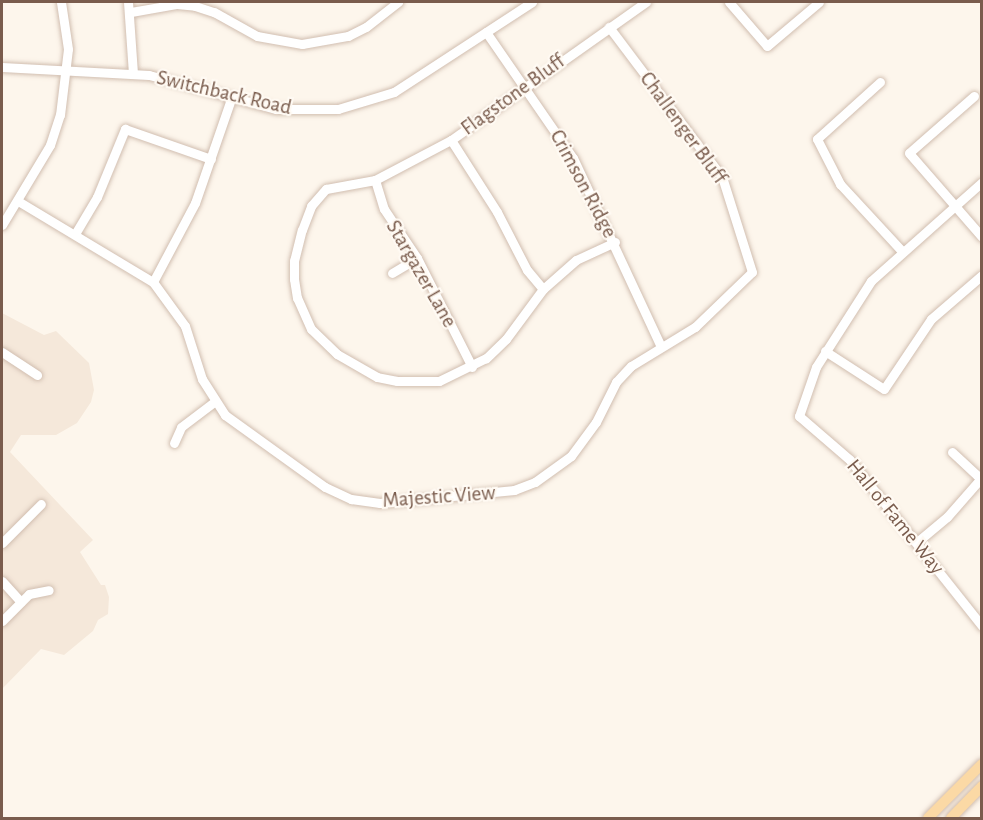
<!DOCTYPE html>
<style>
body{margin:0}
#map{position:relative;width:983px;height:820px;overflow:hidden;background:#fdf6ec;font-family:"Alegreya Sans",sans-serif}
div>[style]{position:absolute}
[style*='--x']{left:calc(var(--x)*1px);top:calc(var(--y)*1px);width:calc(var(--w)*1px);rotate:calc(var(--a)*1deg)}
.residential>*{inset:0;background:#f5e8da}
.roads{filter:drop-shadow(0 0 2px #d1beb0) drop-shadow(0 0 2px #d1beb0)}
.minor>*{height:9px;margin:-4.5px;padding:0 4.5px;transform-origin:4.5px;border-radius:4.5px;background:#fff}
.major>*{height:10px;margin:-5px;padding:0 5px;transform-origin:5px;border-radius:5px;background:#fbd9a5}
span{translate:-50% -50%;white-space:nowrap;text-align:center;line-height:1.15;-webkit-text-stroke:4.5px #fffaf3;paint-order:stroke}
.street-label{font-size:21px;color:#7a5c4d}
.frame{position:absolute;inset:0;border:3px solid #7a5c4d;pointer-events:none}
</style>
<div id="map">
<div class="residential">
<i style="clip-path:polygon(2px 313px,44px 335px,56px 331px,89px 363px,94px 390px,91px 402px,77px 423px,56px 435px,21px 435px,10px 452px,93px 540px,80px 552px,101px 585px,105px 585px,109px 597px,108px 614px,98px 620px,93px 631px,64px 655px,41px 649px,2px 689px)"></i>
</div>
<div class="roads">
<div class="minor">
<i style="--x:128;--y:2;--w:71;--a:86"></i>
<i style="--x:729;--y:2;--w:58;--a:49.2"></i>
<i style="--x:767;--y:46;--w:68;--a:-40.2"></i>
<i style="--x:131;--y:12;--w:47;--a:-9.9"></i>
<i style="--x:177;--y:4;--w:18;--a:6"></i>
<i style="--x:195;--y:6;--w:20;--a:18"></i>
<i style="--x:214;--y:12;--w:49;--a:29.2"></i>
<i style="--x:257;--y:36;--w:46;--a:10.1"></i>
<i style="--x:302;--y:44;--w:47;--a:-9.9"></i>
<i style="--x:348;--y:36;--w:20;--a:-27"></i>
<i style="--x:366;--y:27;--w:41;--a:-38"></i>
<i style="--x:486;--y:32;--w:153;--a:55.4"></i>
<i style="--x:573;--y:158;--w:208;--a:65"></i>
<i style="--x:2;--y:67;--w:147;--a:3.1"></i>
<i style="--x:149;--y:75;--w:131;--a:15"></i>
<i style="--x:276;--y:109;--w:62;--a:0"></i>
<i style="--x:338;--y:109;--w:59;--a:-16.9"></i>
<i style="--x:394;--y:92;--w:165;--a:-33.1"></i>
<i style="--x:880;--y:82;--w:85;--a:137.9"></i>
<i style="--x:817;--y:139;--w:51;--a:62.9"></i>
<i style="--x:840;--y:184;--w:90;--a:47.3"></i>
<i style="--x:974;--y:96;--w:86;--a:138.8"></i>
<i style="--x:909;--y:153;--w:111;--a:49"></i>
<i style="--x:451;--y:140;--w:85;--a:57.4"></i>
<i style="--x:497;--y:212;--w:65;--a:62.7"></i>
<i style="--x:527;--y:270;--w:25;--a:50"></i>
<i style="--x:375;--y:180;--w:30;--a:73"></i>
<i style="--x:384;--y:209;--w:59;--a:56"></i>
<i style="--x:417;--y:258;--w:122;--a:63.2"></i>
<i style="--x:982;--y:182;--w:149;--a:138.3"></i>
<i style="--x:871;--y:281;--w:102;--a:122.6"></i>
<i style="--x:816;--y:367;--w:52;--a:109.1"></i>
<i style="--x:799;--y:416;--w:67;--a:40.8"></i>
<i style="--x:850;--y:460;--w:212;--a:51.5"></i>
<i style="--x:18;--y:201;--w:157;--a:31"></i>
<i style="--x:153;--y:282;--w:54;--a:54"></i>
<i style="--x:185;--y:326;--w:56;--a:72.2"></i>
<i style="--x:202;--y:379;--w:43;--a:57.4"></i>
<i style="--x:225;--y:415;--w:123;--a:35.8"></i>
<i style="--x:325;--y:487;--w:29;--a:25"></i>
<i style="--x:351;--y:499;--w:29;--a:8"></i>
<i style="--x:380;--y:503;--w:135;--a:-5.5"></i>
<i style="--x:514;--y:490;--w:22;--a:-21"></i>
<i style="--x:535;--y:482;--w:44;--a:-35.8"></i>
<i style="--x:571;--y:456;--w:42;--a:-53.7"></i>
<i style="--x:596;--y:422;--w:45;--a:-63.4"></i>
<i style="--x:616;--y:382;--w:22;--a:-47"></i>
<i style="--x:631;--y:366;--w:75;--a:-31.4"></i>
<i style="--x:695;--y:327;--w:79;--a:-44"></i>
<i style="--x:752;--y:272;--w:100;--a:-107.5"></i>
<i style="--x:722;--y:177;--w:188;--a:-127"></i>
<i style="--x:2;--y:225;--w:93;--a:-59"></i>
<i style="--x:50;--y:145;--w:32;--a:-72"></i>
<i style="--x:60;--y:115;--w:66;--a:-83.1"></i>
<i style="--x:68;--y:49;--w:48;--a:-98.5"></i>
<i style="--x:75;--y:234;--w:43;--a:-59.3"></i>
<i style="--x:97;--y:197;--w:74;--a:-67.6"></i>
<i style="--x:125;--y:129;--w:91;--a:19.2"></i>
<i style="--x:615;--y:242;--w:43;--a:155.2"></i>
<i style="--x:576;--y:260;--w:44;--a:138.7"></i>
<i style="--x:543;--y:289;--w:62;--a:126.5"></i>
<i style="--x:506;--y:339;--w:28;--a:136"></i>
<i style="--x:486;--y:358;--w:52;--a:153.9"></i>
<i style="--x:439;--y:381;--w:42;--a:180"></i>
<i style="--x:397;--y:381;--w:20;--a:-169"></i>
<i style="--x:377;--y:377;--w:46;--a:-150.1"></i>
<i style="--x:337;--y:354;--w:36;--a:-136"></i>
<i style="--x:311;--y:329;--w:34;--a:-114"></i>
<i style="--x:297;--y:298;--w:19;--a:-99"></i>
<i style="--x:294;--y:279;--w:18;--a:-90"></i>
<i style="--x:294;--y:261;--w:32;--a:-76"></i>
<i style="--x:302;--y:230;--w:26;--a:-69"></i>
<i style="--x:311;--y:206;--w:23;--a:-49"></i>
<i style="--x:326;--y:189;--w:50;--a:-10.4"></i>
<i style="--x:375;--y:180;--w:86;--a:-27.8"></i>
<i style="--x:451;--y:140;--w:239;--a:-35.3"></i>
<i style="--x:392;--y:273;--w:29;--a:-31"></i>
<i style="--x:153;--y:282;--w:89;--a:-62"></i>
<i style="--x:195;--y:203;--w:110;--a:-70.9"></i>
<i style="--x:825;--y:351;--w:70;--a:32.8"></i>
<i style="--x:884;--y:389;--w:84;--a:-56.1"></i>
<i style="--x:931;--y:319;--w:67;--a:-40.8"></i>
<i style="--x:2;--y:352;--w:42;--a:33.3"></i>
<i style="--x:174;--y:443;--w:17;--a:-66"></i>
<i style="--x:181;--y:427;--w:41;--a:-37.1"></i>
<i style="--x:952;--y:452;--w:38;--a:43"></i>
<i style="--x:917;--y:542;--w:39;--a:-40"></i>
<i style="--x:947;--y:517;--w:53;--a:-48.8"></i>
<i style="--x:2;--y:543;--w:55;--a:-45"></i>
<i style="--x:2;--y:581;--w:28;--a:48"></i>
<i style="--x:2;--y:621;--w:38;--a:-45"></i>
<i style="--x:29;--y:594;--w:20;--a:-11"></i>
</div>
<div class="major">
<i style="--x:928;--y:818;--w:76;--a:-45"></i>
<i style="--x:951;--y:818;--w:45;--a:-45.9"></i>
</div>
</div>
<div class="street-label">
<span style="left:224px;top:93px;rotate:13deg">Switchback Road</span>
<span style="left:513px;top:95px;rotate:-36deg">Flagstone Bluff</span>
<span style="left:683px;top:128px;rotate:54deg">Challenger Bluff</span>
<span style="left:583px;top:184px;rotate:62deg">Crimson Ridge</span>
<span style="left:421px;top:274px;rotate:60deg">Stargazer Lane</span>
<span style="left:439px;top:497px;rotate:-4deg">Majestic View</span>
<span style="left:895px;top:517px;rotate:51deg">Hall of Fame Way</span>
</div>
<div class="frame"></div>
</div>
